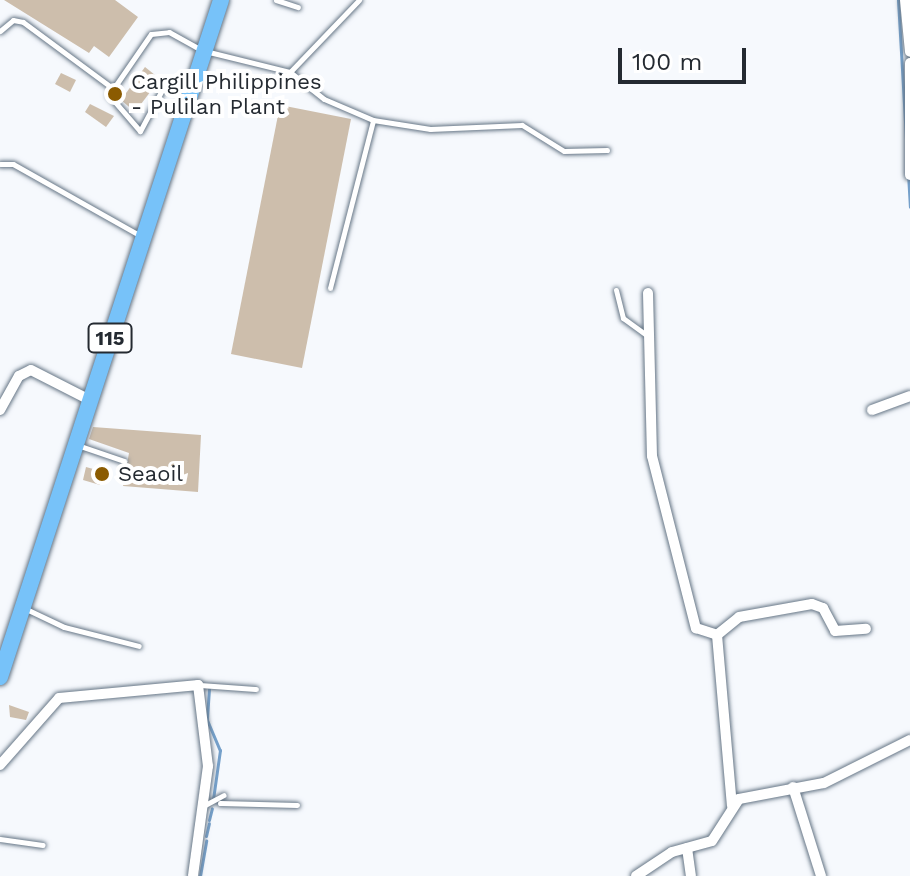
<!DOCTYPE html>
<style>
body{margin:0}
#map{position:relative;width:910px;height:876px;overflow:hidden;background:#f6f9fd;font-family:"Work Sans",sans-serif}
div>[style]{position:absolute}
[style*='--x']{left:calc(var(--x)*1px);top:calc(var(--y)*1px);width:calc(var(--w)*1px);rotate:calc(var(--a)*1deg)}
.stream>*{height:3px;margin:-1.5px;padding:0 1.5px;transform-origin:1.5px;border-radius:1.5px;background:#75a0ca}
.building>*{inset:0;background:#cdbeac}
.roads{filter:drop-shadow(0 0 2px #667686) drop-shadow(0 0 2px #667686)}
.service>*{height:5px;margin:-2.5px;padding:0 2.5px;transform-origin:2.5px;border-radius:2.5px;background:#fff}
.minor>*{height:10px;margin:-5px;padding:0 5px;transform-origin:5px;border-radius:5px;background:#fff}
.primary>*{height:16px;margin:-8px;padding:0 8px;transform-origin:8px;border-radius:8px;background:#77c2f9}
.dots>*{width:22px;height:22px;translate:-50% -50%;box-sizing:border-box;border:4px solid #fff;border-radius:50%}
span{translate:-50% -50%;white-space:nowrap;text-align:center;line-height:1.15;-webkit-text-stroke:8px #fff;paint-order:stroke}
.shield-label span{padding:2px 6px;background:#fff;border:2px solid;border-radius:6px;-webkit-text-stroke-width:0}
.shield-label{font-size:20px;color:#242a31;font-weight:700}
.poi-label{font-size:22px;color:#242a31}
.left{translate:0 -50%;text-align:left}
.scale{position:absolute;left:618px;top:48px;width:128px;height:36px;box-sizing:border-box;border:4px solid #242a31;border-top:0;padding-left:10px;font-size:24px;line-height:28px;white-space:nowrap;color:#242a31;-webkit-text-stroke:6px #fff;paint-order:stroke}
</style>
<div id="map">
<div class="stream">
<i style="--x:898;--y:0;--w:207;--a:86.7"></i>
<i style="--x:209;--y:689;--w:31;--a:94"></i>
<i style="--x:207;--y:720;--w:33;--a:67"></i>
<i style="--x:220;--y:750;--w:49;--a:98.1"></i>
<i style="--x:209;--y:820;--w:12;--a:-76"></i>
<i style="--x:206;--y:836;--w:13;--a:-77"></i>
<i style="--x:200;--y:876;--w:36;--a:-80"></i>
</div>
<div class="building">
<i style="clip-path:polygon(4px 0,115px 0,138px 17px,109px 57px,94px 46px,89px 53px)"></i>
<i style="clip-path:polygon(145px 67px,160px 79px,135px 112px,121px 100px)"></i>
<i style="clip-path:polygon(61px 73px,76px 80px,70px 92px,55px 84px)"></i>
<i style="clip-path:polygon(90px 104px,114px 116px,106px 127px,85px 112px)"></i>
<i style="clip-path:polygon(280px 105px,351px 119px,302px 368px,231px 354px)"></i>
<i style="clip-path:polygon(93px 427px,201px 435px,198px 492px,123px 486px,129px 453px,89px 439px)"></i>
<i style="clip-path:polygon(86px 467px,104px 472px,100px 485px,83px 480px)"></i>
<i style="clip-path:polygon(9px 705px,29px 712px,26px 720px,10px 717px)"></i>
</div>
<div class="roads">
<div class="service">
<i style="--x:276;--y:0;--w:23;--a:18"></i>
<i style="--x:0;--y:31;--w:17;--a:-40"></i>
<i style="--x:13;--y:20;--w:10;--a:11"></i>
<i style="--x:23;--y:22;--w:109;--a:36.5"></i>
<i style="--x:209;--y:52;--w:83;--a:13.9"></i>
<i style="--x:290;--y:72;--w:43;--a:38.5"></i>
<i style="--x:324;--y:99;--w:53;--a:23.2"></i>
<i style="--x:373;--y:120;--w:58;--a:9"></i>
<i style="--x:430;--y:129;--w:92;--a:-2.5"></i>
<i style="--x:522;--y:125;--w:49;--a:31.8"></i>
<i style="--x:564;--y:151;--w:43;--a:-1.3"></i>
<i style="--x:290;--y:72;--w:100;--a:-46.2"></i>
<i style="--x:163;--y:88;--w:49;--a:118.1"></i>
<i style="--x:140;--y:131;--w:48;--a:-130.7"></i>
<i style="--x:109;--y:95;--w:74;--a:-55.5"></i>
<i style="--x:151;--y:34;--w:18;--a:-6"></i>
<i style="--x:169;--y:32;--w:35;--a:29"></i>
<i style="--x:0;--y:164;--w:13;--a:0"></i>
<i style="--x:13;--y:164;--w:145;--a:29.4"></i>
<i style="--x:330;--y:288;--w:173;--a:-75.6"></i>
<i style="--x:616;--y:290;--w:29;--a:76"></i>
<i style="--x:623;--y:318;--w:34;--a:36"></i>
<i style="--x:77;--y:445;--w:50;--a:18.8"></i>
<i style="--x:24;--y:608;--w:44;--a:25.4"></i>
<i style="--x:64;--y:627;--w:77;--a:14.2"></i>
<i style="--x:199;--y:685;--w:57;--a:4"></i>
<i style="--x:220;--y:803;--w:77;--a:1.5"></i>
<i style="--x:205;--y:805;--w:21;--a:-28"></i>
<i style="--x:0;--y:839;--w:43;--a:7.9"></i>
</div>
<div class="minor">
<i style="--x:905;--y:0;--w:52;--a:84.5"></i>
<i style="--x:910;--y:63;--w:112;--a:90"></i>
<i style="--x:648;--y:293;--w:163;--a:88.6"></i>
<i style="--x:652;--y:456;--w:178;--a:75.7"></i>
<i style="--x:696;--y:628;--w:22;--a:18"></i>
<i style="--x:717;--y:635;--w:171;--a:85"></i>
<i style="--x:0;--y:410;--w:39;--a:-61"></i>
<i style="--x:19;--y:376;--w:13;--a:-27"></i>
<i style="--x:31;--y:370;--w:66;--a:27"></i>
<i style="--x:872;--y:410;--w:40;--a:-20.2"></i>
<i style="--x:717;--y:635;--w:28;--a:-39"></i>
<i style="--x:739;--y:617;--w:74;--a:-10.1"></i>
<i style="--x:812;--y:604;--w:12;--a:20"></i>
<i style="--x:823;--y:608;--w:26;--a:62"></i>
<i style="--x:835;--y:631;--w:31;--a:-4"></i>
<i style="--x:0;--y:765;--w:89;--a:-48.6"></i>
<i style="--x:59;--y:698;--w:140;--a:-5.3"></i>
<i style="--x:198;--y:685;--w:82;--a:83"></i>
<i style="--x:208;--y:766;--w:111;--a:97.8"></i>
<i style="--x:793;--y:787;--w:93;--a:72.5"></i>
<i style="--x:687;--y:848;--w:28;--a:82"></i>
<i style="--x:636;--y:876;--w:43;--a:-33.7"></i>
<i style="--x:672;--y:852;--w:41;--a:-15.4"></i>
<i style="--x:712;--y:841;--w:50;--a:-57.3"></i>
<i style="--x:739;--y:799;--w:86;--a:-10.7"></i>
<i style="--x:824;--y:783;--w:96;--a:-26.6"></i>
</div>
<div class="primary">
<i style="--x:0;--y:677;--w:712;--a:-71.92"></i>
</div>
</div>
<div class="dots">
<i style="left:115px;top:94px;background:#8b5b01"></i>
<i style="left:102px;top:474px;background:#8b5b01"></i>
</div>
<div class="shield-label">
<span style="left:110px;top:338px">115</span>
</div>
<div class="poi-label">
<span class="left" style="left:131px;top:94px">Cargill Philippines<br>- Pulilan Plant</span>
<span class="left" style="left:118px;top:474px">Seaoil</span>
</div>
<div class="scale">100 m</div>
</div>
